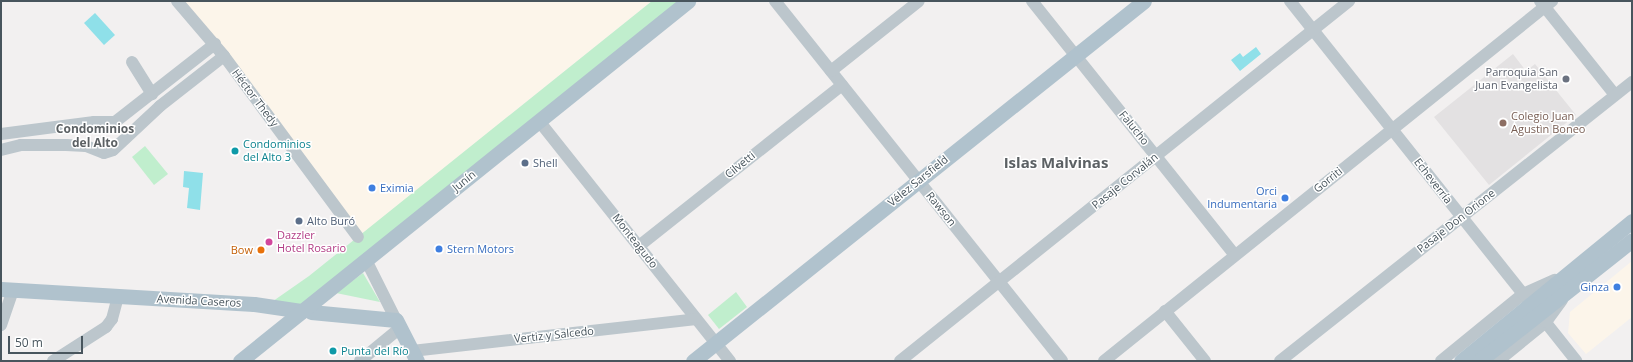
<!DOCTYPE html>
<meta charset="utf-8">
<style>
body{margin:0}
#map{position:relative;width:1633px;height:362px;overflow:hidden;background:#f2f0f0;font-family:"Open Sans",sans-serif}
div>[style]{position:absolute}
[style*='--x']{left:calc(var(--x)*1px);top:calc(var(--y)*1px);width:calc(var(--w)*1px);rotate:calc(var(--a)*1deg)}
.commercial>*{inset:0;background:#fcf5ea}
.education>*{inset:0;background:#e3e1e2}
.green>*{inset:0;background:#c0eecd}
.water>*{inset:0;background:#8fe0e9}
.minor>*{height:12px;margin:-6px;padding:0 6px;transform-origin:6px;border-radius:6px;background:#bcc6cc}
.major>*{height:15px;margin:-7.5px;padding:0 7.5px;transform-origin:7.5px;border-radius:7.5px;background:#b0c2cd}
.dots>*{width:11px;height:11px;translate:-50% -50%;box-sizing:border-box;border:2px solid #fff;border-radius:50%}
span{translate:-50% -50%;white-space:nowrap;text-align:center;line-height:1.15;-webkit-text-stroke:3px #fff;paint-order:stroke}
.worship-label{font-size:11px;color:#5b616d}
.right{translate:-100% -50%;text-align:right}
.street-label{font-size:11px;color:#48555d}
.education-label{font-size:11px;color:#785e54}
.left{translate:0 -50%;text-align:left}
.culture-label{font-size:11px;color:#0d838f}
.service-label{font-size:11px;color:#4e5e75}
.shop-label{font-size:11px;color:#366cbe}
.hotel-label{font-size:11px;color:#b23c85}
.food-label{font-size:11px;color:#c56008}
.neighbourhood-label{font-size:12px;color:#5c6164;font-weight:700}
.district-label{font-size:15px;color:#5c6164;font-weight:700}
.frame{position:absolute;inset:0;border:2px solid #48555d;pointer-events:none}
.scale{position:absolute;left:8px;top:336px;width:75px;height:18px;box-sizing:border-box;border:2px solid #48555d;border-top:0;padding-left:5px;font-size:12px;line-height:14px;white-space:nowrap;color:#48555d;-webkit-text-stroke:3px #fff;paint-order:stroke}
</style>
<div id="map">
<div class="commercial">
<i style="clip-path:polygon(177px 1px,652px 1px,358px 237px)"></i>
<i style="clip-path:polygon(1632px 261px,1632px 317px,1586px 354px,1568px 333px,1570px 312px)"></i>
</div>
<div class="education">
<i style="clip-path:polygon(1513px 54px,1526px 71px,1535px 64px,1576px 115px,1489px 185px,1434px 117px)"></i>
</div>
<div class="green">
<i style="clip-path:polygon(652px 1px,688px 1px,302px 311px,266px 306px,309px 276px)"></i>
<i style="clip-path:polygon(145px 146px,168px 174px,154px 185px,132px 157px)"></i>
<i style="clip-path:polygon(363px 273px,380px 302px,336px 293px)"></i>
<i style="clip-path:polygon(736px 292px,747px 307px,719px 329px,708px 315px)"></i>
</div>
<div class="water">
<i style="clip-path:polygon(95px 13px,115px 35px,104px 45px,84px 23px)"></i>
<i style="clip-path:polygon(1256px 47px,1261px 54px,1240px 71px,1231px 60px,1240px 53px,1243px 57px)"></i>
<i style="clip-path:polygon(184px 171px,203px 173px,200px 210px,187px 208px,189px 188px,183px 187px)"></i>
</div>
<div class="minor">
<i style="--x:177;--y:1;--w:72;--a:49.5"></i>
<i style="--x:224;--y:56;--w:225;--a:53.5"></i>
<i style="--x:775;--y:1;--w:460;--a:51.4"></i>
<i style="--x:1032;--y:1;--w:325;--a:51.4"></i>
<i style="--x:1290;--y:1;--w:460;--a:51.5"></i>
<i style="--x:1540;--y:1;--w:120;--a:51.4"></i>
<i style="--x:132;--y:62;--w:38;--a:58"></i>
<i style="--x:831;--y:71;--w:112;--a:-38.5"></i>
<i style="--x:539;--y:121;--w:307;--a:51.5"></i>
<i style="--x:1;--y:134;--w:94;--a:-7.4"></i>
<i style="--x:94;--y:122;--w:21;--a:0"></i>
<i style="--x:115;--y:122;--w:127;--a:-38"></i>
<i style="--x:1;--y:150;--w:21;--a:-14"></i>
<i style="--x:21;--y:145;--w:45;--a:0"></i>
<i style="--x:66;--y:145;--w:20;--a:3"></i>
<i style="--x:86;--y:146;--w:19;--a:21"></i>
<i style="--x:104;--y:153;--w:9;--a:-18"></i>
<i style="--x:113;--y:150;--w:64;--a:-43.1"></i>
<i style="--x:160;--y:106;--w:81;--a:-38"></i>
<i style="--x:639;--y:246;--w:259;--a:-38.4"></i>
<i style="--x:366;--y:260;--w:67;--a:63.4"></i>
<i style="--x:1165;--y:311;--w:64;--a:51.3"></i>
<i style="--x:1;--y:325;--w:37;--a:-71"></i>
<i style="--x:412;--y:351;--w:286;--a:-6.4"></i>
<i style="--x:53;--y:361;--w:63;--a:-32.7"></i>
<i style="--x:106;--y:327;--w:10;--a:-53"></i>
<i style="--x:112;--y:319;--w:24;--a:-75"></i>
<i style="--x:360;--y:361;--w:52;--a:-39.5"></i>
<i style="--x:900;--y:361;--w:576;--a:-38.72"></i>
<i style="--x:1104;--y:361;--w:575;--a:-38.78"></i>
<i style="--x:1280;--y:361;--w:449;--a:-38.4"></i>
<i style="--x:1441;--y:361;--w:106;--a:-39.3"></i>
<i style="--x:1523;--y:294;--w:35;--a:-24"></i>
<i style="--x:1498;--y:361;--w:62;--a:-39.1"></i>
<i style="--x:1546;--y:322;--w:27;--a:-54"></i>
</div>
<div class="major">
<i style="--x:1;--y:289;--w:253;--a:3.4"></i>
<i style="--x:254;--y:304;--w:49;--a:8.3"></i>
<i style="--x:311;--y:312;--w:85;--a:5.4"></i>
<i style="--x:396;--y:320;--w:46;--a:62.9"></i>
<i style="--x:240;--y:361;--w:575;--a:-38.78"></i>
<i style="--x:693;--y:361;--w:577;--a:-38.6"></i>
<i style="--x:1461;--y:361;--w:221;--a:-39.3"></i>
<i style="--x:1479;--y:361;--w:195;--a:-38.3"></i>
</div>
<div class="dots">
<i style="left:1566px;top:79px;background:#6b7280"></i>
<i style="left:1503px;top:123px;background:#8d6e63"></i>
<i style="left:235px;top:151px;background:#0f9aa8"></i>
<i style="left:525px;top:163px;background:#5c6f8a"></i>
<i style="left:372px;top:188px;background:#3f7fe0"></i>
<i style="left:1285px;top:198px;background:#3f7fe0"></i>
<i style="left:299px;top:221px;background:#5c6f8a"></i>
<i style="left:269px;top:242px;background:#d1479c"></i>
<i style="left:439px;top:249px;background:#3f7fe0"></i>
<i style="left:261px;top:250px;background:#e8710a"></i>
<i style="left:1617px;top:287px;background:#3f7fe0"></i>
<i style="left:333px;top:351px;background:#0f9aa8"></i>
</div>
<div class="worship-label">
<span class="right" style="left:1558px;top:79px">Parroquia San<br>Juan Evangelista</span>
</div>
<div class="street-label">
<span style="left:255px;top:98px;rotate:53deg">Héctor Thedy</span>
<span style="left:1134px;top:128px;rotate:51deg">Falucho</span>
<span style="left:740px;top:165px;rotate:-39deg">Cilvetti</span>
<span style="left:1328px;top:180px;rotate:-39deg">Gorriti</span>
<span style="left:464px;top:181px;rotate:-39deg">Junín</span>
<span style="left:918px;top:181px;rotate:-39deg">Vélez Sarsfield</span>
<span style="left:1125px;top:181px;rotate:-39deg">Pasaje Corvalán</span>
<span style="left:1433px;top:181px;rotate:52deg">Echeverría</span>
<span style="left:941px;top:209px;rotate:51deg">Rawson</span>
<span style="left:1456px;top:221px;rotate:-38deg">Pasaje Don Orione</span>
<span style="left:635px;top:241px;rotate:52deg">Monteagudo</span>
<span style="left:199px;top:301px;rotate:3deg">Avenida Caseros</span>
<span style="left:554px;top:335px;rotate:-6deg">Vertiz y Salcedo</span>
</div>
<div class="education-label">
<span class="left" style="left:1511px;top:123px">Colegio Juan<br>Agustìn Boneo</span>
</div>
<div class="culture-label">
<span class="left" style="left:243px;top:151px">Condominios<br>del Alto 3</span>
<span class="left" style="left:341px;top:351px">Punta del Río</span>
</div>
<div class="service-label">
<span class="left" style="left:533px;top:163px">Shell</span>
<span class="left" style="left:307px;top:221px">Alto Buró</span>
</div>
<div class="shop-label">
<span class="left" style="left:380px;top:188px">Eximia</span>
<span class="right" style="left:1277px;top:198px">Orci<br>Indumentaria</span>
<span class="left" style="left:447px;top:249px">Stern Motors</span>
<span class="right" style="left:1609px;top:287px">Ginza</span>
</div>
<div class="hotel-label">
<span class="left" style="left:277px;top:242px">Dazzler<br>Hotel Rosario</span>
</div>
<div class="food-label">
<span class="right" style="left:253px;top:250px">Bow</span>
</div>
<div class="neighbourhood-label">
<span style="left:95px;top:136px">Condominios<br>del Alto</span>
</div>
<div class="district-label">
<span style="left:1056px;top:163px">Islas Malvinas</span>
</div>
<div class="frame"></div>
<div class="scale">50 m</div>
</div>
